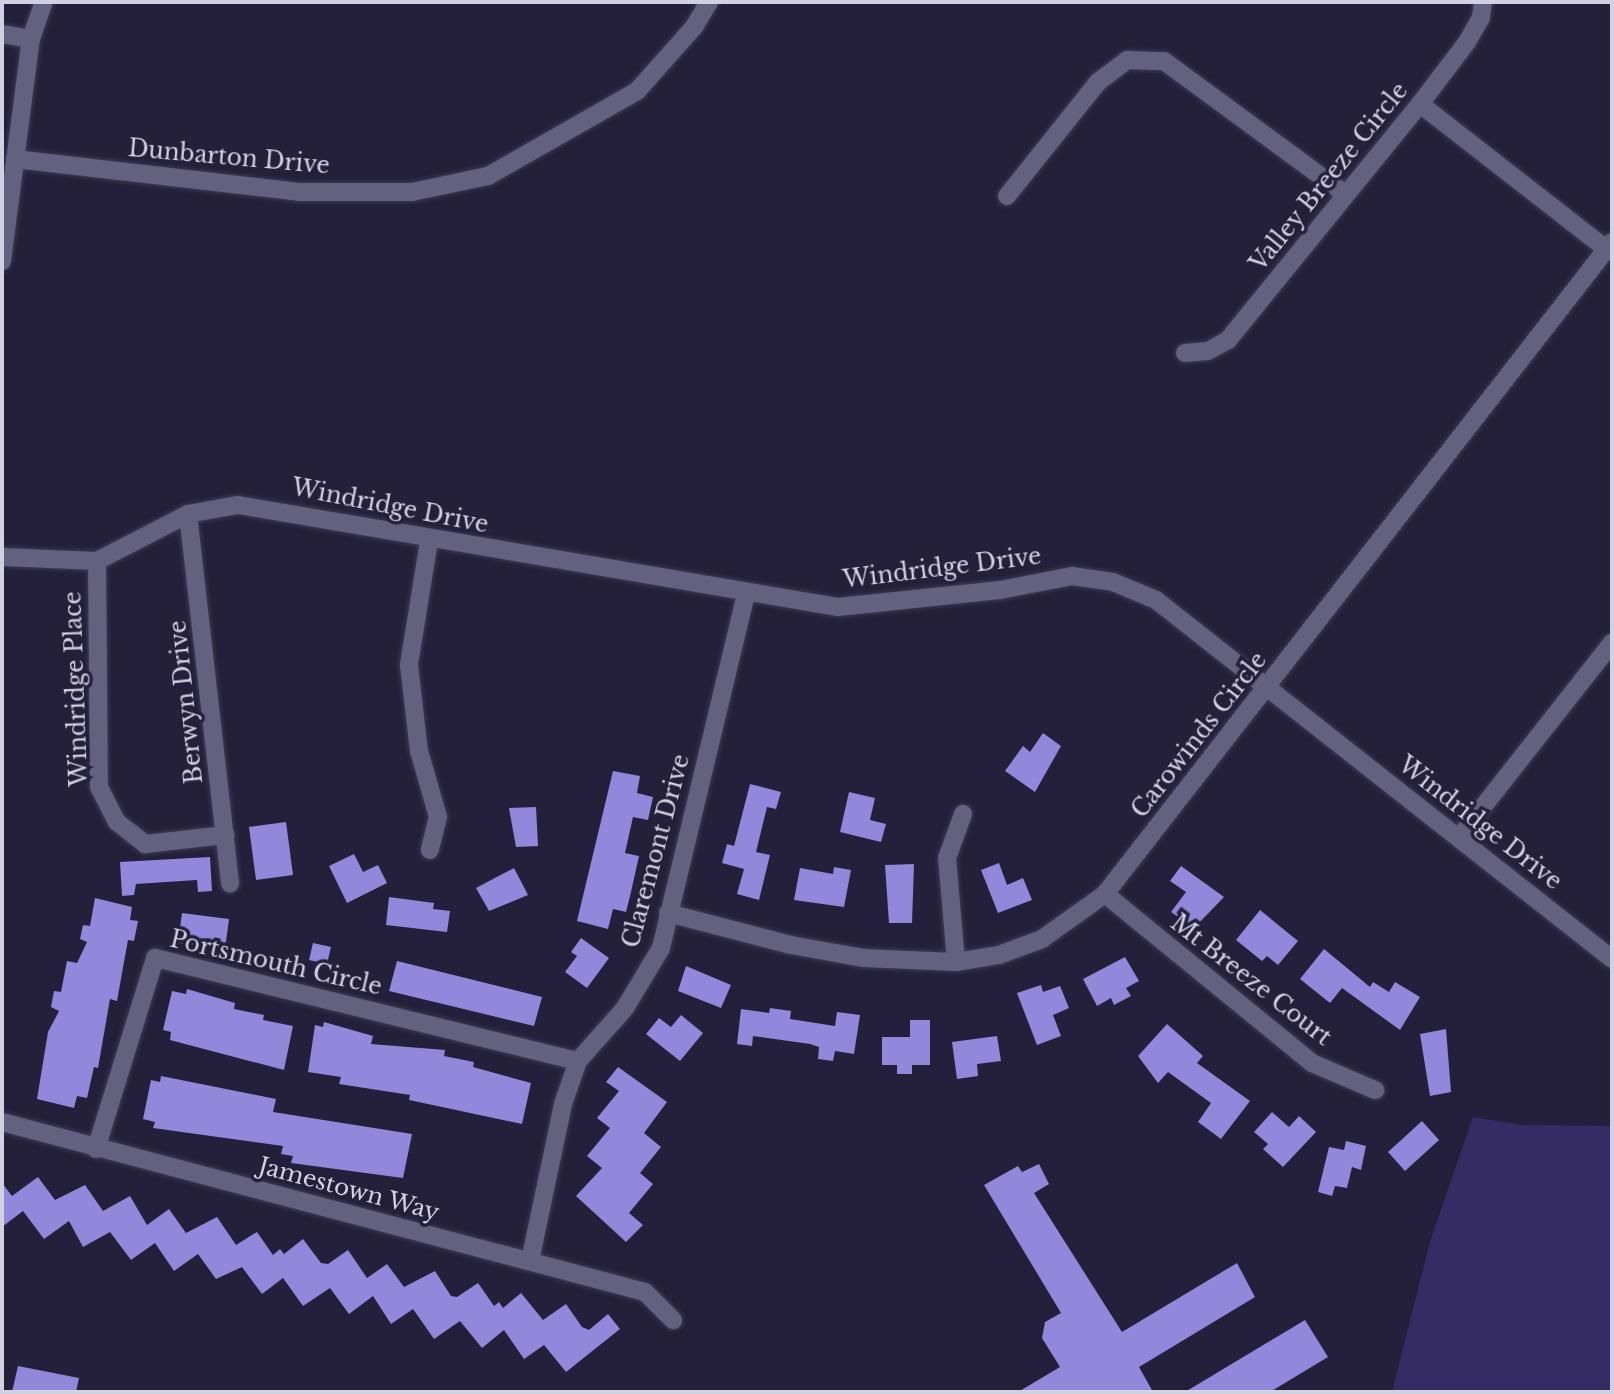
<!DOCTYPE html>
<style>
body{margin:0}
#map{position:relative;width:1614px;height:1394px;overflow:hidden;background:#24203b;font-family:"Libre Baskerville",serif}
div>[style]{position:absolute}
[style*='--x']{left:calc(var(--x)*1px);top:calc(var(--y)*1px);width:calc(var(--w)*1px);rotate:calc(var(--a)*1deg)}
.green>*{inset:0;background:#362c65}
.building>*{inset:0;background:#9287da}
.roads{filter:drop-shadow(0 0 2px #3c394f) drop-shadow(0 0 2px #3c394f)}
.minor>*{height:18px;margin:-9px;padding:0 9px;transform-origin:9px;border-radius:9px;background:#636080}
.tertiary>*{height:18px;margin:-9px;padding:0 9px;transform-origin:9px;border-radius:9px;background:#636080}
span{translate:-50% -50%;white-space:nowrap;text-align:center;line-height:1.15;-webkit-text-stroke:7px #24203b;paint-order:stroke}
.street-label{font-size:23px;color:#d2d1e2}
.frame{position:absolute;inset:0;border:4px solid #d2d1e2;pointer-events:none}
</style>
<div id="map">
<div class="green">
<i style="clip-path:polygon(1473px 1117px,1520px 1125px,1612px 1126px,1612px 1392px,1392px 1392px,1430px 1242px)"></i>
</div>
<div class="building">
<i style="clip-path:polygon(1043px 733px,1061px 746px,1035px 792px,1005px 771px,1023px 746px,1030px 752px)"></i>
<i style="clip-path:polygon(613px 771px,640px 776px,637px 793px,653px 797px,648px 820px,633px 817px,625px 853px,639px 856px,631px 892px,626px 912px,613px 909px,608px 929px,577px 921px)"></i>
<i style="clip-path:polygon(750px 784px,781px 792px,776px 809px,767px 807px,756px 852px,770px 855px,759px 900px,737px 894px,744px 869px,722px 863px,727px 844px,734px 846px)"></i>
<i style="clip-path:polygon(849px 792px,875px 798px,870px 820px,886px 824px,881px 842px,840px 832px)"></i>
<i style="clip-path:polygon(536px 807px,538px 846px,516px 847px,509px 808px)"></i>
<i style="clip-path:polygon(286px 822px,293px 875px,256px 880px,249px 827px)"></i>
<i style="clip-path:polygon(354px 854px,363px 872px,378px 865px,387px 883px,347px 903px,329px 866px)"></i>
<i style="clip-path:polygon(210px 857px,212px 891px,198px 892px,197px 880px,136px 884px,134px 895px,122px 896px,120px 862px)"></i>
<i style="clip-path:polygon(999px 863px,1007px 885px,1023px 878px,1032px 900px,998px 913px,981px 870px)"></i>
<i style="clip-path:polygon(914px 864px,912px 923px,889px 923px,885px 865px)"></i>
<i style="clip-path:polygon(1181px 866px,1224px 897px,1194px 928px,1171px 912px,1186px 892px,1170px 881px)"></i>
<i style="clip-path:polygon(834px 867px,851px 870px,844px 907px,794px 900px,800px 868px,833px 874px)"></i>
<i style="clip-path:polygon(514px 868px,528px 895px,489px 911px,476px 888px)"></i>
<i style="clip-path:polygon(389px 897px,434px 903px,433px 909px,450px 911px,447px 932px,386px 925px)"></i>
<i style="clip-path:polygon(95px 898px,132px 907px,130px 920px,138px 921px,134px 941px,128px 940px,117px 1001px,110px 999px,98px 1068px,94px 1067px,87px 1098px,77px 1096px,74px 1108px,37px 1099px,48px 1032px,59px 1011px,51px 1007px,54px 991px,61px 992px,67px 961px,77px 963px,87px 942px,80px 939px,83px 925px,90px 926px)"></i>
<i style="clip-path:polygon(1260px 910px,1298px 941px,1278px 965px,1267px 956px,1262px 961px,1236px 940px)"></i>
<i style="clip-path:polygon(182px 913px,229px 919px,225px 949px,178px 943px)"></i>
<i style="clip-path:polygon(581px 938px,609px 958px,587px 988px,565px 972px,577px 956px,571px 952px)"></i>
<i style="clip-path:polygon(313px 943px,331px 947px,327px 964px,309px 960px)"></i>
<i style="clip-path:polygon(1324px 949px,1370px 987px,1373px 982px,1389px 992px,1395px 982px,1420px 997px,1400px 1030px,1342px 988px,1330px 1003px,1300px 979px)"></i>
<i style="clip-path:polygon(1125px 957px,1139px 981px,1126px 988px,1131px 996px,1114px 1005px,1111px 998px,1097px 1006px,1083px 979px)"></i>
<i style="clip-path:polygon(397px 961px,542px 997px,534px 1026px,389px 991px)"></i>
<i style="clip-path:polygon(686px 966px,731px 985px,721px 1008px,678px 991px)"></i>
<i style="clip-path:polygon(1041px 985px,1043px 992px,1060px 986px,1069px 1008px,1053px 1015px,1061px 1036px,1037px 1045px,1017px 993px)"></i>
<i style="clip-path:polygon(187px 989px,235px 1003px,234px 1009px,264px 1015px,263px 1020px,293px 1026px,284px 1070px,170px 1040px,171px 1032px,163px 1030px,172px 991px,186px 994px)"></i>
<i style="clip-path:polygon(770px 1008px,791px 1011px,790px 1019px,835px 1026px,837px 1012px,860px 1015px,854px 1054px,835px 1051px,833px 1061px,818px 1059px,819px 1047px,810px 1044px,753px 1036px,752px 1046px,737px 1044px,741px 1009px,769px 1013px)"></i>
<i style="clip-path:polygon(681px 1015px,703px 1033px,680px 1061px,646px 1034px,659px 1018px,671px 1027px)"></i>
<i style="clip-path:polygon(910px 1020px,930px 1020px,930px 1065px,912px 1065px,912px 1074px,897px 1074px,897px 1065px,882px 1065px,882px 1037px,910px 1037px)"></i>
<i style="clip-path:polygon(324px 1022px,373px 1036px,371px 1044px,445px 1050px,444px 1056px,474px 1062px,473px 1067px,531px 1083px,522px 1124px,409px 1100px,410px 1095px,339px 1084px,341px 1077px,308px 1072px,315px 1025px,323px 1027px)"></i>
<i style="clip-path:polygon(1167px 1024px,1203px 1056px,1197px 1063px,1250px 1101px,1221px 1139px,1198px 1122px,1211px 1103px,1168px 1072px,1158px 1083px,1138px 1056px)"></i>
<i style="clip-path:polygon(1446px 1029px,1451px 1092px,1430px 1096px,1420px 1034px)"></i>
<i style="clip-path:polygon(997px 1036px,1001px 1061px,977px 1064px,978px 1076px,957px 1079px,952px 1042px)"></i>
<i style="clip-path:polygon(618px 1067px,667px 1102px,644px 1133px,661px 1147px,640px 1173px,653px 1184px,629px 1213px,643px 1225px,626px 1242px,576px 1196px,602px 1168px,587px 1156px,610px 1128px,597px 1118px,619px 1091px,606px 1082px)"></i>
<i style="clip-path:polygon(161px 1076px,276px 1099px,273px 1112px,412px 1134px,403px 1178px,291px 1163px,293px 1156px,281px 1154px,283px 1146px,153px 1128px,155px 1122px,143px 1119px,151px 1080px,160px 1082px)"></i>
<i style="clip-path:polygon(1272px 1112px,1289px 1127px,1299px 1116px,1316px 1132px,1283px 1167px,1263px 1149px,1268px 1144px,1254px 1132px)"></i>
<i style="clip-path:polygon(1422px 1121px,1439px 1140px,1405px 1171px,1388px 1152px)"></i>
<i style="clip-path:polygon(1346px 1141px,1366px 1146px,1361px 1170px,1352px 1167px,1347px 1188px,1335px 1186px,1332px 1196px,1318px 1192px,1329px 1147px,1344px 1150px)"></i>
<i style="clip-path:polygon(1039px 1164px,1049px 1184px,1034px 1193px,1122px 1332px,1237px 1263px,1255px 1297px,1139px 1367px,1153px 1392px,1018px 1392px,1060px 1367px,1042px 1338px,1045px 1322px,1061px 1313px,984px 1185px,1018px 1166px,1022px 1172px)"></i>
<i style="clip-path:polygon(38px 1177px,55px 1200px,85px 1185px,103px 1211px,130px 1196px,147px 1225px,169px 1209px,186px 1233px,217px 1217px,236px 1245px,257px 1232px,273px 1255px,280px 1249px,284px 1254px,303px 1239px,321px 1263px,328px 1264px,348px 1250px,367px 1278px,387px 1264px,404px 1287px,435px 1271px,451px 1296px,457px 1297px,478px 1283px,494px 1306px,499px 1302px,503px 1308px,521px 1293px,543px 1320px,566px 1304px,582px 1327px,589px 1330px,608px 1314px,620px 1329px,566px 1372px,544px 1345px,524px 1359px,504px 1330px,482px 1348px,460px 1321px,434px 1339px,413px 1309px,391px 1324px,373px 1296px,349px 1314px,330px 1288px,303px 1306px,283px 1278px,262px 1294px,242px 1267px,216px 1279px,198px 1254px,174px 1271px,155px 1243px,131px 1260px,110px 1232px,83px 1247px,69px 1221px,44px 1239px,23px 1211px,2px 1227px,2px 1183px,12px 1196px)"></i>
<i style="clip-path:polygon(1305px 1320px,1328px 1357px,1270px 1392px,1185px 1392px)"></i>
<i style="clip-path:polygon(18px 1366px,79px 1378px,76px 1392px,12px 1392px)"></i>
</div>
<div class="roads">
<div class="minor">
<i style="--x:2;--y:34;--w:29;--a:10"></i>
<i style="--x:1420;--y:104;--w:236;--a:37.9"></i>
<i style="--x:15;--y:159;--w:286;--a:6.6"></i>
<i style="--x:299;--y:192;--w:113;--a:0"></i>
<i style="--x:412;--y:192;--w:78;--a:-11.9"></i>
<i style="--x:488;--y:176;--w:172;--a:-29.7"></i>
<i style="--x:637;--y:91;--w:86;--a:-48.3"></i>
<i style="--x:694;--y:27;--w:29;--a:-59"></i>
<i style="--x:1007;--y:196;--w:146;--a:-51.4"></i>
<i style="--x:1098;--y:82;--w:36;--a:-37"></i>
<i style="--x:1127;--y:60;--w:37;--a:2"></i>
<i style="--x:1164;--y:61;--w:223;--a:36.3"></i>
<i style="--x:1185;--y:353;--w:23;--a:-5"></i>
<i style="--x:1208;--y:351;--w:23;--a:-29"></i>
<i style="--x:1228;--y:340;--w:304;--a:-50.9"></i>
<i style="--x:1420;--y:104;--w:78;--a:-52.8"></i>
<i style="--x:1467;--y:42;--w:28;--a:-60"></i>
<i style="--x:1481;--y:18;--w:16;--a:-83"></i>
<i style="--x:188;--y:514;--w:372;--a:83.5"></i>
<i style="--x:429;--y:541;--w:126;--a:99.2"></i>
<i style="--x:409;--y:665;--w:87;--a:83.4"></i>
<i style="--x:419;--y:751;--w:69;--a:73.9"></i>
<i style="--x:438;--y:817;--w:34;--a:104"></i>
<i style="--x:2;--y:557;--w:95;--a:2.4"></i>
<i style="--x:97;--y:561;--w:102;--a:-27.3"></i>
<i style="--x:188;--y:514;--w:51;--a:-10.2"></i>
<i style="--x:238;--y:505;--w:609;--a:9.65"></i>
<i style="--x:838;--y:607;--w:163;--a:-6"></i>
<i style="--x:1000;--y:590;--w:73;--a:-11"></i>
<i style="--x:1072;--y:576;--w:41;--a:8.3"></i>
<i style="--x:1113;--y:582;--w:47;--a:22.7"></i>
<i style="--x:1156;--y:600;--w:580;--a:38.21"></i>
<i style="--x:97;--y:561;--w:226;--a:89.5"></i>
<i style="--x:99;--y:787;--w:39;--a:63"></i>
<i style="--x:117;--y:822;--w:36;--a:38"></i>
<i style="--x:145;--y:844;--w:81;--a:-6.4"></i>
<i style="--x:1460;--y:836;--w:246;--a:-51.8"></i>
<i style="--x:1105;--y:894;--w:267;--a:39.2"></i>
<i style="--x:1312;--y:1063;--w:69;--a:23.2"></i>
<i style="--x:668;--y:913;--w:127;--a:14.6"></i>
<i style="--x:791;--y:945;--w:73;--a:10.2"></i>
<i style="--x:863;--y:958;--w:93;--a:2.5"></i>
<i style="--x:956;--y:962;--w:44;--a:-9.2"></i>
<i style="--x:999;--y:955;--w:46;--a:-20.4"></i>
<i style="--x:1042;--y:939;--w:77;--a:-35.5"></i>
<i style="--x:1105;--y:894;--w:826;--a:-52.13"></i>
<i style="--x:956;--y:962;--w:104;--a:-94.9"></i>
<i style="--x:947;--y:858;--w:47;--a:-70"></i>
<i style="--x:2;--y:1122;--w:665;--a:14.81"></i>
<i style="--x:645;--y:1292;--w:40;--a:45"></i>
<i style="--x:96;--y:1149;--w:200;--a:-72.8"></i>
<i style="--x:155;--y:958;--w:435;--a:13.7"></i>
<i style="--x:530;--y:1261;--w:160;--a:-78.1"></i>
<i style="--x:563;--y:1104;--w:46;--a:-70.8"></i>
<i style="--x:578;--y:1061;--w:71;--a:-48.4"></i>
<i style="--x:625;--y:1008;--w:70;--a:-59"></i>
<i style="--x:661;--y:948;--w:364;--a:-76.5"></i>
</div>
<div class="tertiary">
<i style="--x:2;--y:261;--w:224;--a:-82.6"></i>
<i style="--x:31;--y:39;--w:39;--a:-71"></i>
</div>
</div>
<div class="street-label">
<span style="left:229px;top:157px;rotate:5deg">Dunbarton Drive</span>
<span style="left:1329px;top:177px;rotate:-51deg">Valley Breeze Circle</span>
<span style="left:390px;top:506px;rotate:11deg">Windridge Drive</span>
<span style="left:942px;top:568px;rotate:-7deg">Windridge Drive</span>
<span style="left:76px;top:689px;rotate:-92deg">Windridge Place</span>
<span style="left:186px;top:702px;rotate:-96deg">Berwyn Drive</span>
<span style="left:1199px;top:735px;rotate:-52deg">Carowinds Circle</span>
<span style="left:1480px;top:823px;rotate:38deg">Windridge Drive</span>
<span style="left:656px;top:851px;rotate:-75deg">Claremont Drive</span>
<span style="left:276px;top:963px;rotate:13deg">Portsmouth Circle</span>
<span style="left:1251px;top:980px;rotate:38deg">Mt Breeze Court</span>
<span style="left:349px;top:1189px;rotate:15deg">Jamestown Way</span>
</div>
<div class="frame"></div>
</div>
